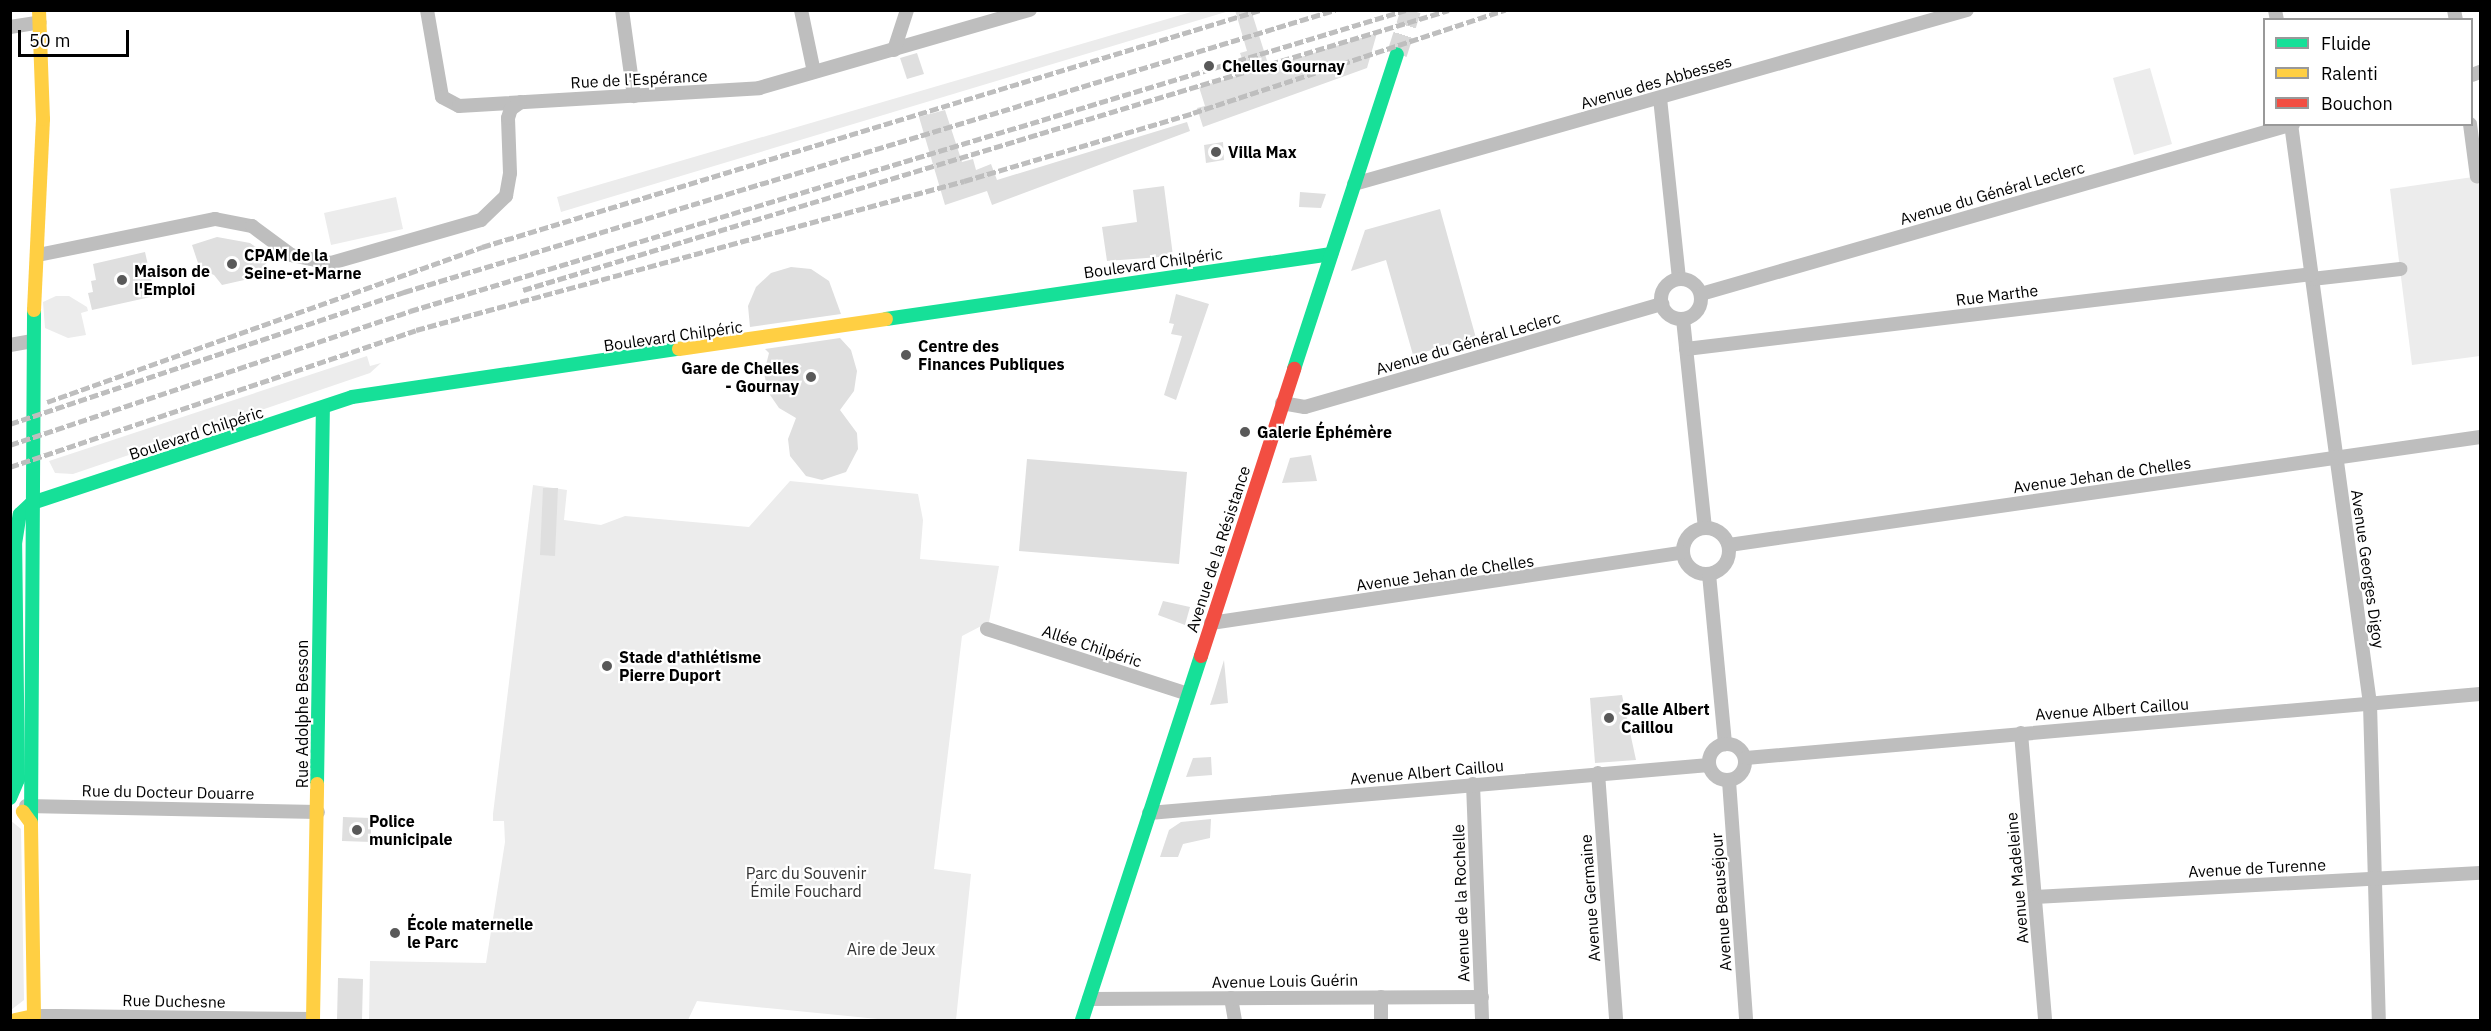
<!DOCTYPE html>
<meta charset="utf-8">
<style>
body{margin:0}
#map{position:relative;width:2491px;height:1031px;overflow:hidden;background:#fff;font-family:"IBM Plex Sans",sans-serif}
div>[style]{position:absolute}
[style*='--x']{left:calc(var(--x)*1px);top:calc(var(--y)*1px);width:calc(var(--w)*1px);rotate:calc(var(--a)*1deg)}
.green>*{inset:0;background:#ececec}
.building>*{inset:0;background:#dfdfdf}
.secondary-tunnel>*{height:20px;margin-top:-10px;transform-origin:0;background:repeating-linear-gradient(90deg,#d9d9d9 0 20px,transparent 0 30px)}
.street>*{height:14px;margin:-7px;padding:0 7px;transform-origin:7px;border-radius:7px;background:#bebebe}
.street>.ring{margin:-7px;padding:0;box-sizing:content-box;background:none;border:14px solid #bebebe;border-radius:50%}
.fast>*{height:14px;margin:-7px;padding:0 7px;transform-origin:7px;border-radius:7px;background:#16e098}
.slow>*{height:14px;margin:-7px;padding:0 7px;transform-origin:7px;border-radius:7px;background:#ffcf43}
.jam>*{height:14px;margin:-7px;padding:0 7px;transform-origin:7px;border-radius:7px;background:#f24e42}
.rail>*{height:4.5px;margin-top:-2.25px;transform-origin:0;background:repeating-linear-gradient(90deg,#bebebe 0 9px,transparent 0 12px)}
.dots>*{width:16px;height:16px;translate:-50% -50%;box-sizing:border-box;border:3px solid #fff;border-radius:50%}
span{translate:-50% -50%;white-space:nowrap;text-align:center;line-height:1.15;-webkit-text-stroke:4.5px #fff;paint-order:stroke}
.poi-label{font-size:16px;color:#000;font-weight:700}
.left{translate:0 -50%;text-align:left}
.right{translate:-100% -50%;text-align:right}
.street-label{font-size:16px;color:#000}
.park-label{font-size:16px;color:#333}
.frame{position:absolute;inset:0;border:12px solid #000;pointer-events:none}
.legend{position:absolute;left:2263px;top:18px;width:210px;height:108px;box-sizing:border-box;background:#fff;border:2px solid #999;margin:0;padding:8px 10px;list-style:none;font-size:18px;color:#000}
.legend li{display:flex;align-items:center;gap:12px;height:30px}
.legend b{width:30px;border:2px solid #999}
.scale{position:absolute;left:18px;top:30px;width:111px;height:27px;box-sizing:border-box;border:3px solid #000;border-top:0;padding-left:8px;font-size:18px;line-height:21px;white-space:nowrap;color:#000;-webkit-text-stroke:4px #fff;paint-order:stroke}
</style>
<div id="map">
<div class="green">
<i style="clip-path:polygon(1198px 10px,1229px 11px,561px 212px,557px 197px)"></i>
<i style="clip-path:polygon(2150px 68px,2172px 144px,2134px 155px,2113px 78px)"></i>
<i style="clip-path:polygon(2480px 176px,2480px 356px,2412px 365px,2390px 189px)"></i>
<i style="clip-path:polygon(396px 197px,403px 229px,331px 245px,324px 213px)"></i>
<i style="clip-path:polygon(56px 296px,69px 296px,87px 307px,88px 311px,81px 313px,86px 335px,68px 338px,45px 328px,43px 302px)"></i>
<i style="clip-path:polygon(367px 356px,370px 366px,381px 363px,370px 373px,73px 474px,55px 473px,49px 461px)"></i>
<i style="clip-path:polygon(790px 481px,918px 494px,923px 520px,920px 559px,999px 566px,989px 622px,962px 636px,934px 869px,971px 874px,956px 1020px,888px 1020px,697px 1001px,688px 1020px,369px 1020px,370px 961px,486px 963px,505px 842px,504px 821px,493px 821px,493px 814px,533px 485px,567px 490px,564px 520px,601px 525px,625px 516px,749px 527px)"></i>
<i style="clip-path:polygon(10px 820px,21px 829px,24px 1000px,11px 1010px)"></i>
</div>
<div class="building">
<i style="clip-path:polygon(1235px 10px,1251px 10px,1269px 67px,1377px 33px,1367px 68px,1203px 127px,1197px 108px,1205px 106px,1199px 87px,1247px 73px,1240px 53px,1247px 51px)"></i>
<i style="clip-path:polygon(917px 53px,924px 74px,907px 79px,900px 58px)"></i>
<i style="clip-path:polygon(945px 110px,962px 162px,973px 159px,976px 170px,991px 164px,997px 180px,1187px 122px,1190px 131px,992px 205px,987px 191px,945px 205px,919px 117px)"></i>
<i style="clip-path:polygon(1223px 142px,1224px 160px,1206px 163px,1204px 145px)"></i>
<i style="clip-path:polygon(1164px 186px,1173px 256px,1107px 261px,1102px 227px,1137px 222px,1133px 190px)"></i>
<i style="clip-path:polygon(1300px 192px,1326px 194px,1321px 208px,1299px 207px)"></i>
<i style="clip-path:polygon(1440px 209px,1476px 338px,1413px 355px,1386px 260px,1351px 271px,1365px 230px)"></i>
<i style="clip-path:polygon(217px 237px,250px 243px,271px 258px,253px 278px,222px 285px,214px 275px,200px 269px,192px 245px)"></i>
<i style="clip-path:polygon(145px 252px,155px 296px,92px 310px,88px 293px,93px 292px,91px 281px,96px 280px,93px 264px)"></i>
<i style="clip-path:polygon(791px 267px,811px 269px,829px 281px,841px 314px,750px 327px,748px 306px,756px 287px,771px 273px)"></i>
<i style="clip-path:polygon(1176px 294px,1209px 304px,1176px 400px,1164px 395px,1182px 336px,1171px 334px,1174px 324px,1169px 323px)"></i>
<i style="clip-path:polygon(840px 338px,851px 350px,857px 371px,854px 391px,840px 410px,857px 433px,858px 449px,846px 472px,822px 480px,806px 476px,790px 456px,788px 439px,796px 418px,779px 408px,768px 392px,764px 373px,769px 353px,765px 349px)"></i>
<i style="clip-path:polygon(1311px 455px,1317px 481px,1282px 483px,1290px 458px)"></i>
<i style="clip-path:polygon(1027px 459px,1187px 472px,1179px 564px,1019px 551px)"></i>
<i style="clip-path:polygon(543px 488px,558px 488px,555px 556px,540px 555px)"></i>
<i style="clip-path:polygon(1163px 601px,1190px 607px,1185px 625px,1158px 615px)"></i>
<i style="clip-path:polygon(1224px 660px,1228px 703px,1210px 705px,1214px 693px)"></i>
<i style="clip-path:polygon(1622px 695px,1636px 760px,1595px 763px,1590px 698px)"></i>
<i style="clip-path:polygon(1211px 757px,1212px 775px,1186px 777px,1193px 758px)"></i>
<i style="clip-path:polygon(343px 817px,371px 818px,371px 842px,342px 841px)"></i>
<i style="clip-path:polygon(1211px 819px,1210px 838px,1183px 844px,1178px 857px,1160px 857px,1169px 830px,1181px 822px)"></i>
<i style="clip-path:polygon(338px 978px,363px 979px,362px 1020px,337px 1020px)"></i>
</div>
<div class="secondary-tunnel">
<i style="--x:1397;--y:54;--w:46;--a:-72.3"></i>
</div>
<div class="street">
<i style="--x:427;--y:10;--w:88;--a:80.2"></i>
<i style="--x:442;--y:97;--w:19;--a:28"></i>
<i style="--x:459;--y:106;--w:301;--a:-3.4"></i>
<i style="--x:759;--y:88;--w:282;--a:-16.1"></i>
<i style="--x:622;--y:10;--w:87;--a:82.1"></i>
<i style="--x:801;--y:10;--w:63;--a:78.2"></i>
<i style="--x:2275;--y:10;--w:10;--a:79"></i>
<i style="--x:2454;--y:10;--w:10;--a:79"></i>
<i style="--x:10;--y:27;--w:30;--a:-9"></i>
<i style="--x:894;--y:50;--w:42;--a:-72"></i>
<i style="--x:2472;--y:75;--w:9;--a:-21"></i>
<i style="--x:1660;--y:98;--w:182;--a:84"></i>
<i style="--x:2291;--y:124;--w:585;--a:82.24"></i>
<i style="--x:2370;--y:704;--w:316;--a:88.4"></i>
<i style="--x:2470;--y:124;--w:53;--a:82.5"></i>
<i style="--x:1354;--y:184;--w:637;--a:-15.85"></i>
<i style="--x:38;--y:255;--w:181;--a:-11.5"></i>
<i style="--x:215;--y:219;--w:38;--a:11"></i>
<i style="--x:252;--y:226;--w:49;--a:36.6"></i>
<i style="--x:291;--y:255;--w:41;--a:11.3"></i>
<i style="--x:331;--y:263;--w:156;--a:-16"></i>
<i style="--x:481;--y:220;--w:35;--a:-44"></i>
<i style="--x:506;--y:196;--w:23;--a:-80"></i>
<i style="--x:510;--y:173;--w:55;--a:-92.1"></i>
<i style="--x:508;--y:118;--w:9;--a:-72"></i>
<i style="--x:511;--y:109;--w:12;--a:-35"></i>
<i style="--x:2312;--y:279;--w:89;--a:-6.5"></i>
<i class="ring" style="left:1661px;top:279px;width:26px;height:26px"></i>
<i style="--x:1701;--y:294;--w:616;--a:-16.02"></i>
<i style="--x:1683;--y:319;--w:209;--a:84"></i>
<i style="--x:10;--y:345;--w:23;--a:-10"></i>
<i style="--x:1686;--y:349;--w:630;--a:-6.83"></i>
<i style="--x:1282;--y:403;--w:23;--a:10"></i>
<i style="--x:1305;--y:407;--w:372;--a:-16.1"></i>
<i class="ring" style="left:1683px;top:528px;width:32px;height:32px"></i>
<i style="--x:1729;--y:545;--w:759;--a:-8.18"></i>
<i style="--x:1709;--y:574;--w:171;--a:84.6"></i>
<i style="--x:1211;--y:623;--w:476;--a:-8.5"></i>
<i style="--x:987;--y:629;--w:211;--a:17.9"></i>
<i style="--x:2021;--y:733;--w:288;--a:85.2"></i>
<i class="ring" style="left:1709px;top:744px;width:22px;height:22px"></i>
<i style="--x:1746;--y:758;--w:737;--a:-4.98"></i>
<i style="--x:1598;--y:773;--w:248;--a:85.8"></i>
<i style="--x:1729;--y:781;--w:240;--a:85.9"></i>
<i style="--x:1473;--y:784;--w:236;--a:87.8"></i>
<i style="--x:26;--y:806;--w:292;--a:1.2"></i>
<i style="--x:1149;--y:813;--w:562;--a:-4.9"></i>
<i style="--x:2035;--y:897;--w:446;--a:-3.1"></i>
<i style="--x:1381;--y:997;--w:23;--a:90"></i>
<i style="--x:1231;--y:998;--w:22;--a:80"></i>
<i style="--x:1089;--y:999;--w:393;--a:-0.3"></i>
<i style="--x:35;--y:1020;--w:4;--a:-104"></i>
<i style="--x:34;--y:1016;--w:25;--a:0"></i>
<i style="--x:59;--y:1016;--w:254;--a:0.7"></i>
</div>
<div class="fast">
<i style="--x:886;--y:319;--w:450;--a:-8.3"></i>
<i style="--x:1294;--y:369;--w:331;--a:-71.9"></i>
<i style="--x:32;--y:503;--w:337;--a:-18.3"></i>
<i style="--x:352;--y:397;--w:331;--a:-8.4"></i>
<i style="--x:317;--y:784;--w:376;--a:-89.1"></i>
<i style="--x:10;--y:798;--w:21;--a:-67"></i>
<i style="--x:18;--y:779;--w:235;--a:-90.7"></i>
<i style="--x:15;--y:544;--w:30;--a:-81"></i>
<i style="--x:20;--y:514;--w:16;--a:-43"></i>
<i style="--x:31;--y:823;--w:513;--a:-89.66"></i>
<i style="--x:1082;--y:1020;--w:383;--a:-71.9"></i>
</div>
<div class="slow">
<i style="--x:34;--y:310;--w:191;--a:-87.3"></i>
<i style="--x:43;--y:119;--w:109;--a:-92.1"></i>
<i style="--x:679;--y:349;--w:209;--a:-8.2"></i>
<i style="--x:15;--y:1020;--w:19;--a:-12"></i>
<i style="--x:34;--y:1016;--w:193;--a:-90.9"></i>
<i style="--x:31;--y:823;--w:14;--a:-126"></i>
<i style="--x:313;--y:1020;--w:236;--a:-89"></i>
</div>
<div class="jam">
<i style="--x:1201;--y:656;--w:302;--a:-72"></i>
</div>
<div class="rail">
<i style="--x:523;--y:290;--w:967;--a:-16.82"></i>
<i style="--x:47;--y:402;--w:462;--a:-19.6"></i>
<i style="--x:482;--y:247;--w:813;--a:-16.94"></i>
<i style="--x:10;--y:424;--w:416;--a:-18.5"></i>
<i style="--x:404;--y:292;--w:973;--a:-16.85"></i>
<i style="--x:10;--y:445;--w:422;--a:-18.5"></i>
<i style="--x:410;--y:311;--w:1040;--a:-16.82"></i>
<i style="--x:10;--y:467;--w:428;--a:-18.6"></i>
<i style="--x:416;--y:330;--w:568;--a:-15.21"></i>
<i style="--x:964;--y:181;--w:239;--a:-16.5"></i>
<i style="--x:1193;--y:113;--w:329;--a:-18.3"></i>
</div>
<div class="dots">
<i style="left:1209px;top:66px;background:#595959"></i>
<i style="left:1216px;top:152px;background:#595959"></i>
<i style="left:232px;top:264px;background:#595959"></i>
<i style="left:122px;top:280px;background:#595959"></i>
<i style="left:906px;top:355px;background:#595959"></i>
<i style="left:811px;top:377px;background:#595959"></i>
<i style="left:1245px;top:432px;background:#595959"></i>
<i style="left:607px;top:666px;background:#595959"></i>
<i style="left:1609px;top:718px;background:#595959"></i>
<i style="left:357px;top:830px;background:#595959"></i>
<i style="left:395px;top:933px;background:#595959"></i>
</div>
<div class="poi-label">
<span class="left" style="left:1222px;top:66px">Chelles Gournay</span>
<span class="left" style="left:1228px;top:152px">Villa Max</span>
<span class="left" style="left:244px;top:264px">CPAM de la<br>Seine-et-Marne</span>
<span class="left" style="left:134px;top:280px">Maison de<br>l'Emploi</span>
<span class="left" style="left:918px;top:355px">Centre des<br>Finances Publiques</span>
<span class="right" style="left:799px;top:377px">Gare de Chelles<br>- Gournay</span>
<span class="left" style="left:1257px;top:432px">Galerie Éphémère</span>
<span class="left" style="left:619px;top:666px">Stade d'athlétisme<br>Pierre Duport</span>
<span class="left" style="left:1621px;top:718px">Salle Albert<br>Caillou</span>
<span class="left" style="left:369px;top:830px">Police<br>municipale</span>
<span class="left" style="left:407px;top:933px">École maternelle<br>le Parc</span>
</div>
<div class="street-label">
<span style="left:639px;top:79px;rotate:-3deg">Rue de l'Espérance</span>
<span style="left:1656px;top:82px;rotate:-16deg">Avenue des Abbesses</span>
<span style="left:1992px;top:193px;rotate:-16deg">Avenue du Général Leclerc</span>
<span style="left:1153px;top:263px;rotate:-8deg">Boulevard Chilpéric</span>
<span style="left:1997px;top:295px;rotate:-7deg">Rue Marthe</span>
<span style="left:673px;top:336px;rotate:-8deg">Boulevard Chilpéric</span>
<span style="left:1468px;top:343px;rotate:-16deg">Avenue du Général Leclerc</span>
<span style="left:196px;top:433px;rotate:-18deg">Boulevard Chilpéric</span>
<span style="left:2102px;top:475px;rotate:-8deg">Avenue Jehan de Chelles</span>
<span style="left:1218px;top:549px;rotate:-72deg">Avenue de la Résistance</span>
<span style="left:2368px;top:569px;rotate:82deg">Avenue Georges Digoy</span>
<span style="left:1445px;top:573px;rotate:-8deg">Avenue Jehan de Chelles</span>
<span style="left:1092px;top:646px;rotate:18deg">Allée Chilpéric</span>
<span style="left:2112px;top:709px;rotate:-4deg">Avenue Albert Caillou</span>
<span style="left:302px;top:714px;rotate:-90deg">Rue Adolphe Besson</span>
<span style="left:1427px;top:772px;rotate:-5deg">Avenue Albert Caillou</span>
<span style="left:168px;top:792px;rotate:1deg">Rue du Docteur Douarre</span>
<span style="left:2257px;top:868px;rotate:-3deg">Avenue de Turenne</span>
<span style="left:2017px;top:878px;rotate:-95deg">Avenue Madeleine</span>
<span style="left:1590px;top:898px;rotate:-94deg">Avenue Germaine</span>
<span style="left:1721px;top:902px;rotate:-94deg">Avenue Beauséjour</span>
<span style="left:1461px;top:903px;rotate:-92deg">Avenue de la Rochelle</span>
<span style="left:1285px;top:981px;rotate:-1deg">Avenue Louis Guérin</span>
<span style="left:174px;top:1001px;rotate:1deg">Rue Duchesne</span>
</div>
<div class="park-label">
<span style="left:806px;top:882px">Parc du Souvenir<br>Émile Fouchard</span>
<span style="left:891px;top:949px">Aire de Jeux</span>
</div>
<div class="frame"></div>
<ul class="legend">
<li><b style="height:8px;background:#16e098"></b>Fluide</li>
<li><b style="height:8px;background:#ffcf43"></b>Ralenti</li>
<li><b style="height:8px;background:#f24e42"></b>Bouchon</li>
</ul>
<div class="scale">50 m</div>
</div>
